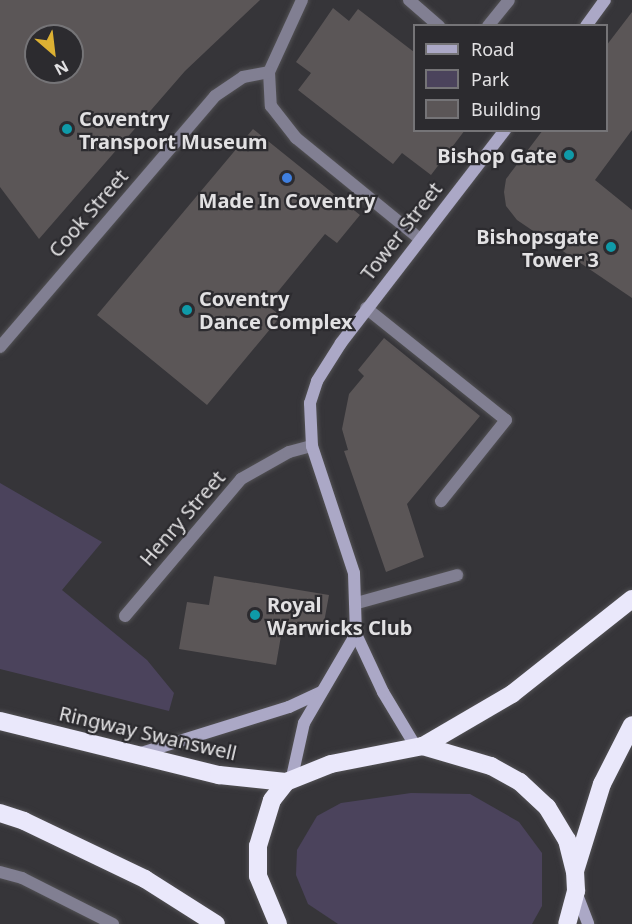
<!DOCTYPE html>
<style>
body{margin:0}
#map{position:relative;width:632px;height:924px;overflow:hidden;background:#363539;font-family:"Noto Sans",sans-serif}
div>[style]{position:absolute}
[style*='--x']{left:calc(var(--x)*1px);top:calc(var(--y)*1px);width:calc(var(--w)*1px);rotate:calc(var(--a)*1deg)}
.green>*{inset:0;background:#4b435c}
.building>*{inset:0;background:#5b5657}
.roads{filter:drop-shadow(0 0 2px #525154) drop-shadow(0 0 2px #525154)}
.lane>*{height:12px;margin:-6px;padding:0 6px;transform-origin:6px;border-radius:6px;background:#817f92}
.street>*{height:12px;margin:-6px;padding:0 6px;transform-origin:6px;border-radius:6px;background:#817f92}
.secondary>*{height:12px;margin:-6px;padding:0 6px;transform-origin:6px;border-radius:6px;background:#aba8c6}
.highway>*{height:18px;margin:-9px;padding:0 9px;transform-origin:9px;border-radius:9px;background:#eae8fb}
.dots>*{width:16px;height:16px;translate:-50% -50%;box-sizing:border-box;border:3px solid #2c2b2f;border-radius:50%}
span{translate:-50% -50%;white-space:nowrap;text-align:center;line-height:1.15;-webkit-text-stroke:4.5px #2c2b2f;paint-order:stroke}
.poi-label{font-size:20px;color:#e2e1e3;font-weight:700}
.left{translate:0 -50%;text-align:left}
.right{translate:-100% -50%;text-align:right}
.street-label{font-size:20px;color:#e2e1e3}
.legend{position:absolute;left:413px;top:24px;width:195px;height:108px;box-sizing:border-box;background:#2c2b2f;border:2px solid #757477;margin:0;padding:8px 10px;list-style:none;font-size:18px;color:#e2e1e3}
.legend li{display:flex;align-items:center;gap:12px;height:30px}
.legend b{width:30px;border:2px solid #757477}
.north{position:absolute;left:24px;top:24px;width:60px;height:60px;box-sizing:border-box;background:#2c2b2f;border:2px solid #757477;border-radius:50%;rotate:152deg;font-size:16px;font-weight:700;line-height:24px;text-align:center;color:#e2e1e3}
.north::after{content:'';display:block;margin:auto;width:21px;height:27px;background:#ddb133;clip-path:polygon(50% 0,100% 100%,50% 72%,0 100%)}
</style>
<div id="map">
<div class="green">
<i style="clip-path:polygon(0 483px,102px 542px,62px 590px,147px 660px,174px 693px,169px 711px,0 669px)"></i>
<i style="clip-path:polygon(411px 793px,470px 794px,519px 822px,542px 853px,542px 906px,532px 924px,338px 924px,308px 904px,296px 875px,297px 850px,317px 816px,341px 803px)"></i>
</div>
<div class="building">
<i style="clip-path:polygon(evenodd,0 0,260px 0,185px 71px,39px 239px,0 187px,0 0,36px 36px,72px 36px,72px 72px,36px 72px,36px 36px)"></i>
<i style="clip-path:polygon(333px 8px,349px 21px,358px 9px,414px 52px,414px 130px,465px 130px,431px 175px,402px 153px,393px 164px,298px 90px,311px 73px,296px 62px)"></i>
<i style="clip-path:polygon(632px 12px,632px 130px,595px 180px,632px 210px,632px 298px,517px 220px,506px 206px,504px 192px,506px 179px,543px 130px,606px 130px,606px 46px)"></i>
<i style="clip-path:polygon(253px 129px,360px 215px,337px 243px,325px 234px,267px 305px,281px 316px,207px 405px,97px 315px)"></i>
<i style="clip-path:polygon(384px 338px,480px 416px,407px 504px,424px 557px,386px 572px,344px 451px,348px 450px,342px 429px,349px 394px,364px 376px,358px 370px)"></i>
<i style="clip-path:polygon(214px 576px,329px 595px,323px 628px,303px 624px,302px 634px,282px 630px,276px 665px,179px 649px,187px 602px,209px 605px)"></i>
</div>
<div class="roads">
<div class="lane">
<i style="--x:409;--y:0;--w:40;--a:41"></i>
<i style="--x:488;--y:26;--w:33;--a:-51"></i>
<i style="--x:366;--y:308;--w:179;--a:38.7"></i>
<i style="--x:506;--y:420;--w:104;--a:128.7"></i>
<i style="--x:357;--y:603;--w:104;--a:-15.6"></i>
<i style="--x:0;--y:872;--w:23;--a:15"></i>
<i style="--x:22;--y:878;--w:102;--a:26.8"></i>
</div>
<div class="street">
<i style="--x:302;--y:0;--w:79;--a:114.6"></i>
<i style="--x:269;--y:72;--w:34;--a:87"></i>
<i style="--x:271;--y:106;--w:41;--a:52"></i>
<i style="--x:296;--y:138;--w:160;--a:39.2"></i>
<i style="--x:0;--y:347;--w:330;--a:-49.4"></i>
<i style="--x:215;--y:96;--w:34;--a:-34"></i>
<i style="--x:243;--y:77;--w:26;--a:-11"></i>
<i style="--x:125;--y:616;--w:180;--a:-49.7"></i>
<i style="--x:241;--y:479;--w:55;--a:-29.4"></i>
<i style="--x:289;--y:452;--w:24;--a:-15"></i>
</div>
<div class="secondary">
<i style="--x:586;--y:26;--w:32;--a:-54"></i>
<i style="--x:416;--y:747;--w:64;--a:-121"></i>
<i style="--x:383;--y:692;--w:64;--a:-115"></i>
<i style="--x:356;--y:634;--w:61;--a:-91.9"></i>
<i style="--x:354;--y:573;--w:134;--a:-108.3"></i>
<i style="--x:312;--y:446;--w:43;--a:-92.7"></i>
<i style="--x:310;--y:403;--w:23;--a:-72"></i>
<i style="--x:317;--y:381;--w:45;--a:-57.7"></i>
<i style="--x:341;--y:343;--w:269;--a:-52.4"></i>
<i style="--x:138;--y:754;--w:158;--a:-17.3"></i>
<i style="--x:289;--y:707;--w:35;--a:-25"></i>
<i style="--x:292;--y:777;--w:55;--a:-77.5"></i>
<i style="--x:304;--y:723;--w:103;--a:-59.7"></i>
<i style="--x:576;--y:892;--w:34;--a:69"></i>
</div>
<div class="highway">
<i style="--x:0;--y:721;--w:226;--a:13.9"></i>
<i style="--x:219;--y:775;--w:67;--a:6"></i>
<i style="--x:423;--y:746;--w:103;--a:-30.3"></i>
<i style="--x:512;--y:694;--w:153;--a:-38.4"></i>
<i style="--x:0;--y:813;--w:25;--a:18"></i>
<i style="--x:24;--y:821;--w:134;--a:25.6"></i>
<i style="--x:145;--y:879;--w:84;--a:32.4"></i>
<i style="--x:575;--y:871;--w:91;--a:-72.8"></i>
<i style="--x:602;--y:784;--w:66;--a:-63"></i>
<i style="--x:278;--y:924;--w:52;--a:-112.6"></i>
<i style="--x:258;--y:876;--w:30;--a:-90"></i>
<i style="--x:258;--y:846;--w:48;--a:-73.1"></i>
<i style="--x:272;--y:800;--w:23;--a:-52"></i>
<i style="--x:286;--y:782;--w:48;--a:-21.8"></i>
<i style="--x:331;--y:764;--w:94;--a:-11.1"></i>
<i style="--x:423;--y:746;--w:71;--a:16.4"></i>
<i style="--x:491;--y:766;--w:33;--a:29"></i>
<i style="--x:520;--y:782;--w:37;--a:43"></i>
<i style="--x:547;--y:807;--w:39;--a:59"></i>
<i style="--x:567;--y:840;--w:32;--a:76"></i>
<i style="--x:575;--y:871;--w:20;--a:87"></i>
<i style="--x:576;--y:891;--w:34;--a:105"></i>
</div>
</div>
<div class="dots">
<i style="left:67px;top:129px;background:#0f9aa8"></i>
<i style="left:569px;top:155px;background:#0f9aa8"></i>
<i style="left:287px;top:178px;background:#3f7fe0"></i>
<i style="left:611px;top:247px;background:#0f9aa8"></i>
<i style="left:187px;top:310px;background:#0f9aa8"></i>
<i style="left:255px;top:615px;background:#0f9aa8"></i>
</div>
<div class="poi-label">
<span class="left" style="left:79px;top:130px">Coventry<br>Transport Museum</span>
<span class="right" style="left:557px;top:155px">Bishop Gate</span>
<span style="left:287px;top:200px">Made In Coventry</span>
<span class="right" style="left:599px;top:248px">Bishopsgate<br>Tower 3</span>
<span class="left" style="left:199px;top:310px">Coventry<br>Dance Complex</span>
<span class="left" style="left:267px;top:616px">Royal<br>Warwicks Club</span>
</div>
<div class="street-label">
<span style="left:88px;top:213px;rotate:-49deg">Cook Street</span>
<span style="left:401px;top:231px;rotate:-52deg">Tower Street</span>
<span style="left:182px;top:518px;rotate:-49deg">Henry Street</span>
<span style="left:148px;top:733px;rotate:13deg">Ringway Swanswell</span>
</div>
<ul class="legend">
<li><b style="height:8px;background:#aba8c6"></b>Road</li>
<li><b style="height:16px;background:#4b435c"></b>Park</li>
<li><b style="height:16px;background:#5b5657"></b>Building</li>
</ul>
<div class="north">N</div>
</div>
